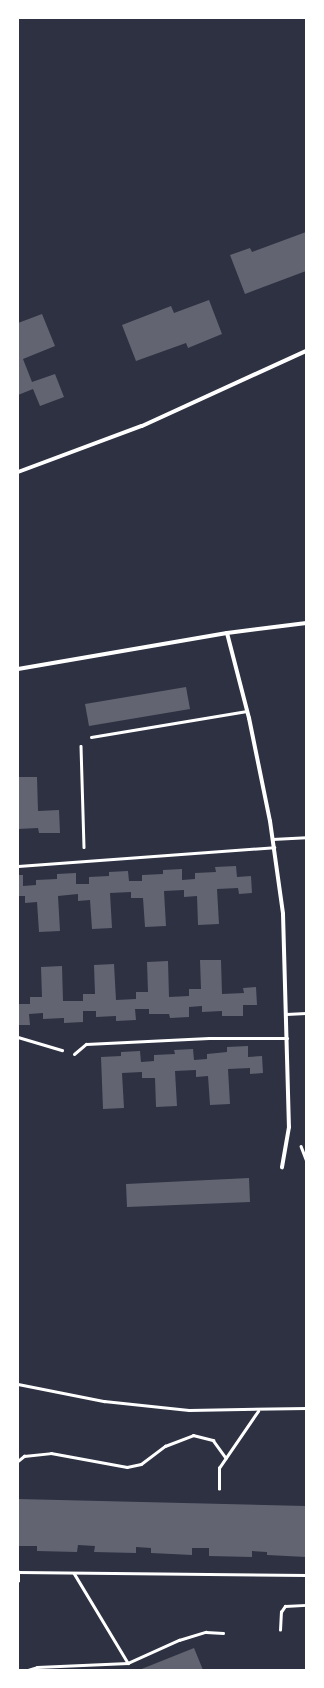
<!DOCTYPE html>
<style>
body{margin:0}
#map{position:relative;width:324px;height:1688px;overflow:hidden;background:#2d3142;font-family:"Source Sans 3",sans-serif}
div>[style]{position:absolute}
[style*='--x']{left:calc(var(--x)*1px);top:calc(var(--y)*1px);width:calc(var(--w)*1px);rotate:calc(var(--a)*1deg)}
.building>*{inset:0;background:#626471}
.path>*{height:2.5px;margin:-1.25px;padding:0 1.25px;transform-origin:1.25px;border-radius:1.25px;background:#fff}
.service>*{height:3px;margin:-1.5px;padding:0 1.5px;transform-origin:1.5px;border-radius:1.5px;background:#fff}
.minor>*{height:4px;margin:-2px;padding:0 2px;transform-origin:2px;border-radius:2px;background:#fff}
span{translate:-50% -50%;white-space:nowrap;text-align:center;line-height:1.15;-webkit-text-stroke:4px #fff;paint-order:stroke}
.frame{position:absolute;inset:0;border:19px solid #fff;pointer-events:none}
</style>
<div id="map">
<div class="building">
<i style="clip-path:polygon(306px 232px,306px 271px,245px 294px,230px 255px,250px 248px,252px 252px)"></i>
<i style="clip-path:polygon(209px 300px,222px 334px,188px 348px,186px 343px,136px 361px,122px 325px,171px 306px,174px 313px)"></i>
<i style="clip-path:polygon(42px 314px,55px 346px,23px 359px,32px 382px,55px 374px,64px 397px,40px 406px,33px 389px,18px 395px,18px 323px)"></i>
<i style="clip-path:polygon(186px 687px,190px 709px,89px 726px,85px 704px)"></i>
<i style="clip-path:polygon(18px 777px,37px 777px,38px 811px,59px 810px,60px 833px,39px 833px,38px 828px,18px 829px)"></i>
<i style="clip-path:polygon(236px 866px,237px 877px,251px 876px,252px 893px,239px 894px,238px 888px,217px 889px,219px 924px,198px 925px,197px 896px,184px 897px,184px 890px,164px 891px,166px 926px,145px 927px,143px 898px,131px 898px,131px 892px,110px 893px,112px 928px,92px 929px,90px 900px,78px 901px,78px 894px,58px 896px,60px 931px,39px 932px,37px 902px,25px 903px,25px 896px,18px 896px,18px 875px,23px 875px,23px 886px,36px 885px,36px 880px,57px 879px,57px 874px,76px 873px,76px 884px,89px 884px,89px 877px,109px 876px,109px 872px,128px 871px,129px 881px,142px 881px,142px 875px,163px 874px,163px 870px,182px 869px,182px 880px,195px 879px,195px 873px,216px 872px,215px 867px)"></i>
<i style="clip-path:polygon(200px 960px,221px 960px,222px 994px,244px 993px,243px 988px,256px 987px,257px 1005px,243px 1005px,243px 1016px,222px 1016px,222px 1011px,202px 1012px,202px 1006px,189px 1007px,189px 1017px,170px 1018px,169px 1014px,149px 1014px,149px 1009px,135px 1009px,136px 1020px,116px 1021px,116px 1016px,96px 1017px,96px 1011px,83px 1011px,83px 1022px,64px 1023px,64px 1018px,43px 1019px,43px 1013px,29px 1014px,30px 1025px,18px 1025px,18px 1004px,30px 1004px,30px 997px,42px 997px,41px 967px,62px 966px,63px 1001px,83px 1001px,83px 994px,95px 994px,94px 965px,114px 964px,116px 1000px,136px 999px,136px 992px,148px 992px,147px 962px,168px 961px,169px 997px,189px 996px,189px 989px,201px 989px)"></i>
<i style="clip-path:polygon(248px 1046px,248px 1057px,262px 1056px,263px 1073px,250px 1074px,250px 1068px,228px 1069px,230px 1104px,210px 1105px,208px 1076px,196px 1077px,196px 1070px,175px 1071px,177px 1106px,156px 1107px,155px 1078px,142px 1078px,142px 1072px,122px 1073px,124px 1108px,103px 1109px,101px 1057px,121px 1056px,121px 1052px,140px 1051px,141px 1062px,154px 1061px,154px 1055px,175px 1054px,174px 1050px,193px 1049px,194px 1060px,207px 1059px,207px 1054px,227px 1052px,227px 1047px)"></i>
<i style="clip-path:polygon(249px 1178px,250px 1202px,127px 1207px,126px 1184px)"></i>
<i style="clip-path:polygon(18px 1499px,306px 1506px,306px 1557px,267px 1555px,267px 1552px,252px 1551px,252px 1557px,209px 1556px,209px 1548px,192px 1548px,192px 1555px,151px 1553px,151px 1548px,136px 1547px,136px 1553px,94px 1552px,95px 1546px,78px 1545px,77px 1552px,37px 1551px,37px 1546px,18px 1546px)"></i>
<i style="clip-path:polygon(194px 1648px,203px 1670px,139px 1670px)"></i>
</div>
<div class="path">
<i style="--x:81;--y:746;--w:101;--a:88.3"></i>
<i style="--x:18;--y:1037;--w:46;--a:16.5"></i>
<i style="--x:301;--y:1146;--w:14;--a:69"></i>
<i style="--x:18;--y:1384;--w:88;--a:11.2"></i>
<i style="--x:104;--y:1401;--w:85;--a:6"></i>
<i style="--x:189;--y:1410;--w:117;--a:-1"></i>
<i style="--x:18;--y:1461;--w:8;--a:-40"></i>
<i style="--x:24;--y:1456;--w:27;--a:-6"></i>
<i style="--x:51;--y:1453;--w:77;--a:10.4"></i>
<i style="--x:127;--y:1467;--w:14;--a:-12"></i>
<i style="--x:141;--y:1464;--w:30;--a:-37"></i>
<i style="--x:165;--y:1446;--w:30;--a:-21"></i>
<i style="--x:193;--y:1435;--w:21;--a:14"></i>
<i style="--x:213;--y:1440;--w:22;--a:54"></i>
<i style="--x:219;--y:1489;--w:21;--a:-90"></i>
<i style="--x:219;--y:1468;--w:69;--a:-55.6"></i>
<i style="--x:74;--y:1573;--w:105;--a:59"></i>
<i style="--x:18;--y:1581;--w:9;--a:-90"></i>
<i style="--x:18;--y:1572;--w:288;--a:0.6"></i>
<i style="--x:280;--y:1630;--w:18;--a:-87"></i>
<i style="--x:281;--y:1612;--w:7;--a:-56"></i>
<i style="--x:285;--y:1606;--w:21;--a:-3"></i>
<i style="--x:28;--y:1670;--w:9;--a:-18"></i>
<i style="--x:37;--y:1667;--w:91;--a:-2.5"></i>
<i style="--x:128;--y:1663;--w:56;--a:-24.3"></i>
<i style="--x:179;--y:1640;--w:28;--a:-17"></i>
<i style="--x:206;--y:1632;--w:17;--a:3"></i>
</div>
<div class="service">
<i style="--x:91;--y:737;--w:158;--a:-9.5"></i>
<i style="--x:272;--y:839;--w:34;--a:-3"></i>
<i style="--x:18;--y:866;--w:257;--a:-4.2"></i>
<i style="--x:286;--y:1014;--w:20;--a:-3"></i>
<i style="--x:74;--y:1054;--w:16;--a:-40"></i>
<i style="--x:86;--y:1044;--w:123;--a:-2.8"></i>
<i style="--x:209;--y:1038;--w:78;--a:0"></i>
</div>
<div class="minor">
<i style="--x:18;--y:472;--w:132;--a:-20.4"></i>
<i style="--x:142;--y:426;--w:180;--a:-24.6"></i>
<i style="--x:227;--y:633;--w:88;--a:75.5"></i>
<i style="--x:249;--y:718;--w:105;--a:78.5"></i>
<i style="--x:270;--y:821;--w:94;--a:82"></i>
<i style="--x:283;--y:914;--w:213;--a:88.4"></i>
<i style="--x:289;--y:1127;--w:41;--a:99.9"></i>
<i style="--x:18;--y:669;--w:212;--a:-9.8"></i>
<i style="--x:227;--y:633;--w:80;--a:-7.2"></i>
</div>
<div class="frame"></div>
</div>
